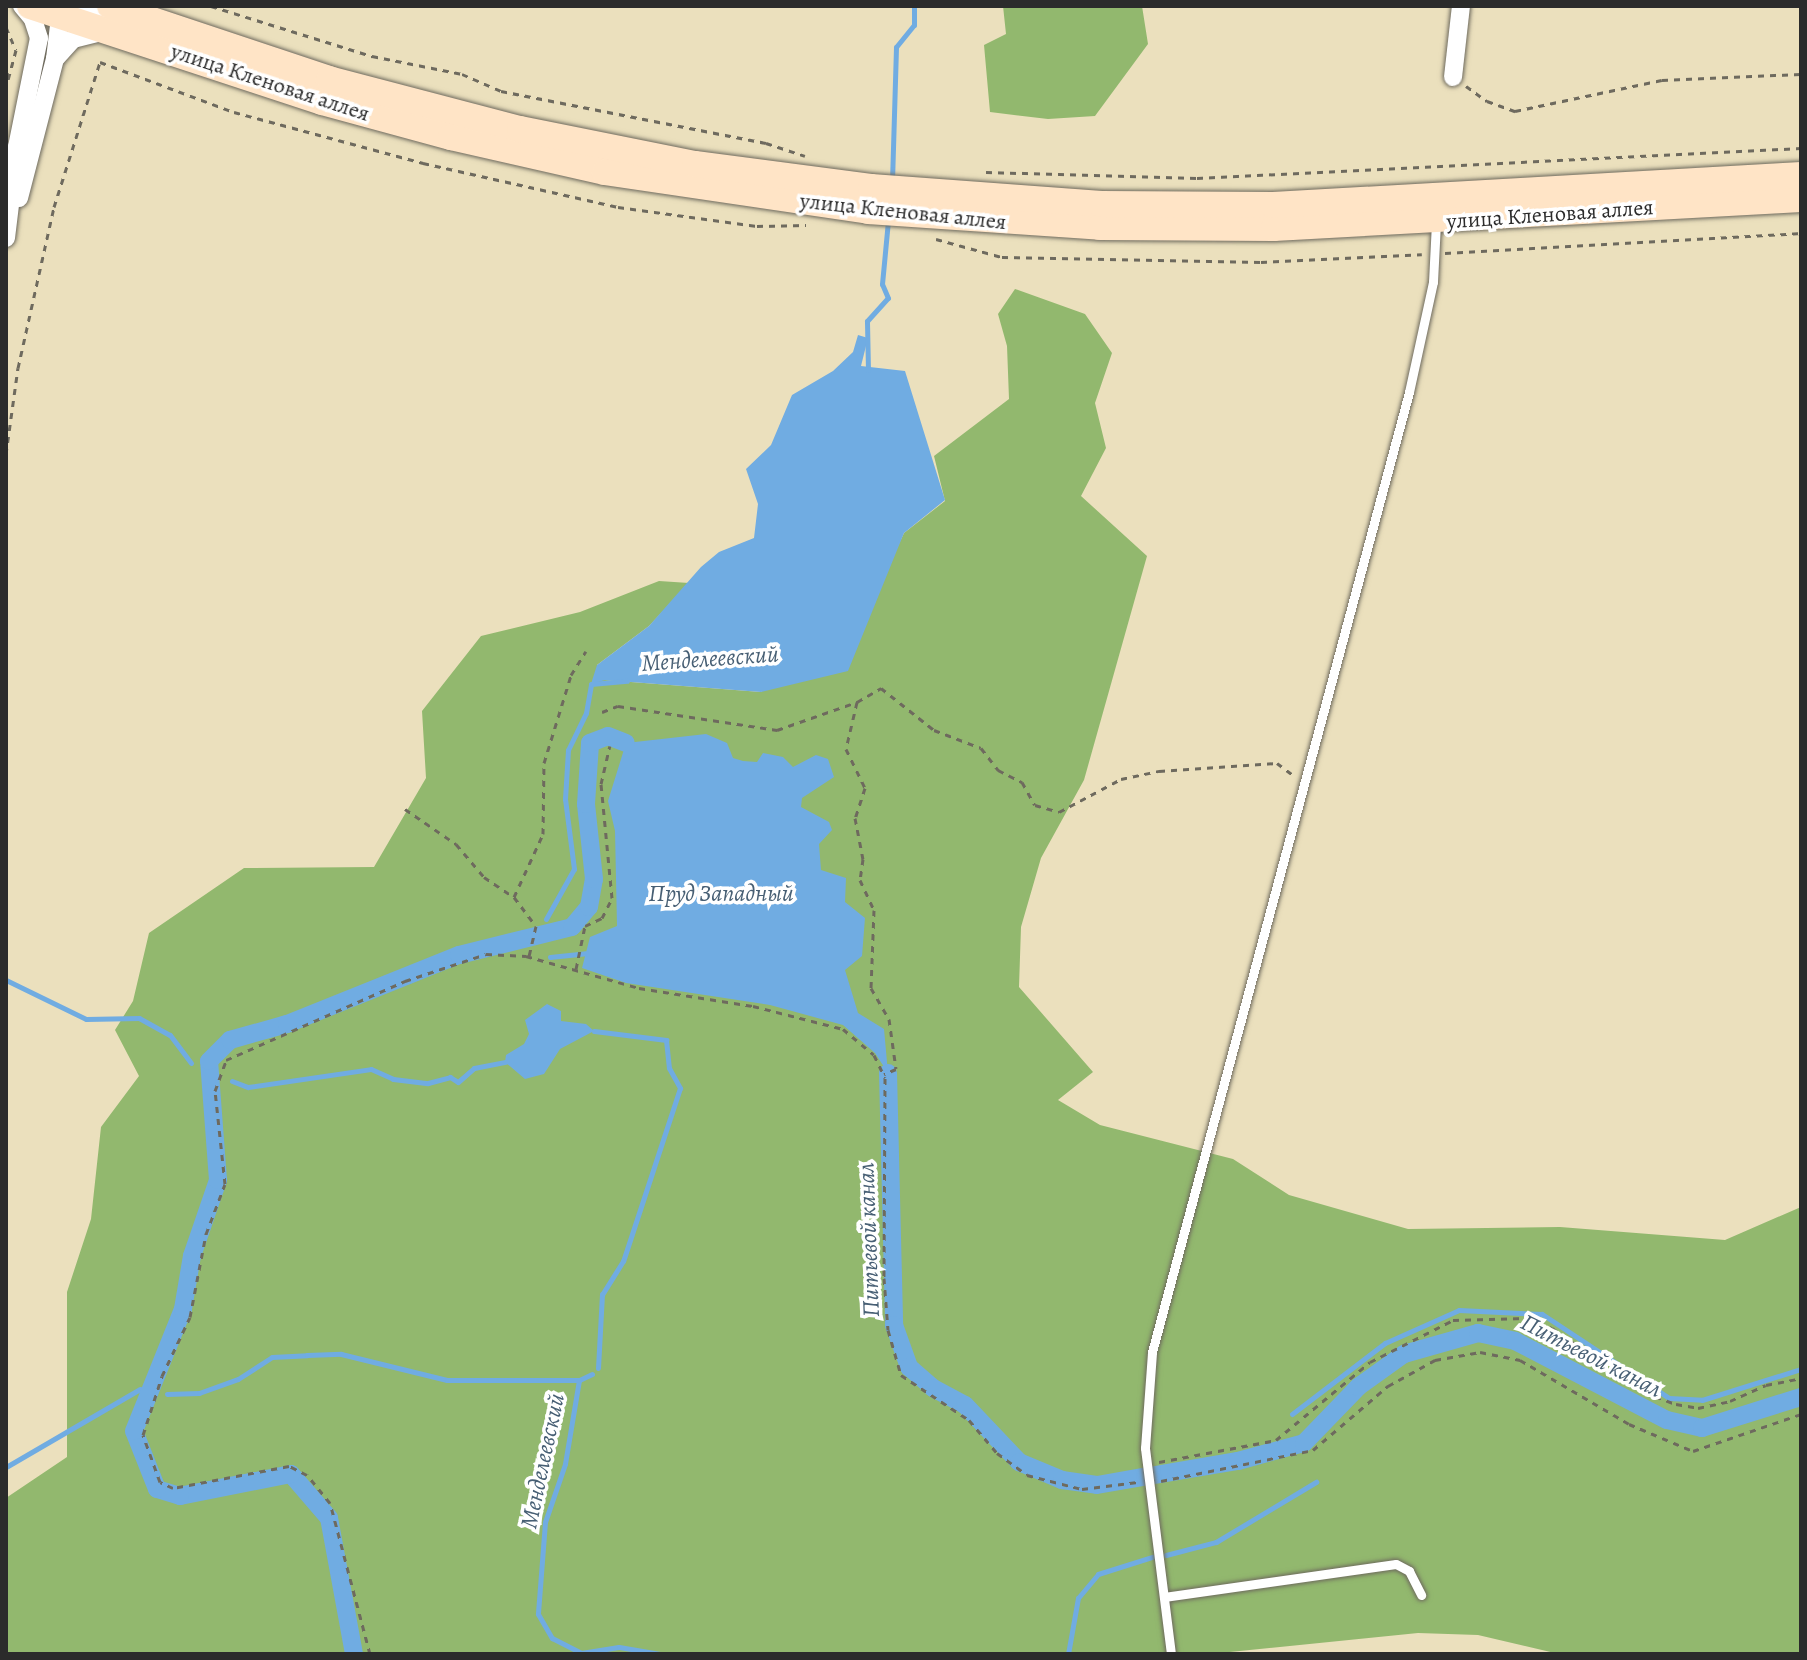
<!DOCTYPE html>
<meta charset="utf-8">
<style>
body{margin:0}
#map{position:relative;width:1807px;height:1660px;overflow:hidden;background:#ebe0bd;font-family:Alegreya,serif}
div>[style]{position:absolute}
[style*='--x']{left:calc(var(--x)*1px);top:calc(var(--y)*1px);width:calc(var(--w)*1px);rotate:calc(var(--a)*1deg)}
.forest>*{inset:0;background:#92b86e}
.water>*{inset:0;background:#70ace2}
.stream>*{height:5px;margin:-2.5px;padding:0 2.5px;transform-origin:2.5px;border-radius:2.5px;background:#70ace2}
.canal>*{height:18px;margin:-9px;padding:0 9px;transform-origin:9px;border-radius:9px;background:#70ace2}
.path>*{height:3px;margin-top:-1.5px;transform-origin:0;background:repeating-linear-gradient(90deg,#6e6a5e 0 6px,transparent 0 12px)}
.roads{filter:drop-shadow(0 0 2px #6e6a5e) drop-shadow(0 0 2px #6e6a5e)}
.lane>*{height:9px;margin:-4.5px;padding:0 4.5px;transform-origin:4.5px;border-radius:4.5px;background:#fff}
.street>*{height:18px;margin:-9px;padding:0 9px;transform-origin:9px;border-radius:9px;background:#fff}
.secondary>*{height:26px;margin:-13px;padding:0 13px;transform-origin:13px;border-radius:13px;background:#ffe4c6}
span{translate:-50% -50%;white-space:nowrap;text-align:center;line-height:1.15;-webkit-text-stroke:7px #fff;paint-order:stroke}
.street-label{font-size:22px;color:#2b2b2b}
.water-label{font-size:24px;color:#475f74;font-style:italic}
.frame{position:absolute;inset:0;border:8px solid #2b2b2b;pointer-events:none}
</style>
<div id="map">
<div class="forest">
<i style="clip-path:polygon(1003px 6px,1142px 6px,1148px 44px,1095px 116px,1048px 119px,990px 112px,984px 45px,1006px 34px)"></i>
<i style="clip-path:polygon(1015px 289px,1085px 314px,1112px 353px,1095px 403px,1106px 448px,1081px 496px,1147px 556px,1084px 780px,1041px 858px,1021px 927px,1019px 987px,1093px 1072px,1058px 1100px,1100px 1125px,1233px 1159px,1289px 1195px,1408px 1229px,1560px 1227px,1725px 1240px,1801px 1207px,1801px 1654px,1559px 1654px,1478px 1635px,1418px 1633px,1210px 1654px,6px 1654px,6px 1498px,67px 1457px,67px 1292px,91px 1219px,101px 1127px,139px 1076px,115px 1030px,133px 1001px,149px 933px,244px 868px,374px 867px,426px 778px,422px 711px,481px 636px,580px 612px,659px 581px,689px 583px,649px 626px,597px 665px,605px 680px,761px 692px,884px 576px,904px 533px,945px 501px,934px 456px,1009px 399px,1007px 346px,998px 314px)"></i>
</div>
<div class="water">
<i style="clip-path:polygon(858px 335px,868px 338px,861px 366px,905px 371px,945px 500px,904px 533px,848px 671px,761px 692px,605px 680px,591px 684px,597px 665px,649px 626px,701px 567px,719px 552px,754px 538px,758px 504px,746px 469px,771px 445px,792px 395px,833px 371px,853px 352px)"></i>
<i style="clip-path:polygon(706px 734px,727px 743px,733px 758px,743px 761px,757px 762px,763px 753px,783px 757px,793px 767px,816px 755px,828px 759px,834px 777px,802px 798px,801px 807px,829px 822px,832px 830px,819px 844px,821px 870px,846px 878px,845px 902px,865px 918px,862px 956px,845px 970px,858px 1013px,884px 1029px,888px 1073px,875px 1053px,843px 1025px,770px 1005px,626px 983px,582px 968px,590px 937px,617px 926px,615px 831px,608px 801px,626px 743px)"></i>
<i style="clip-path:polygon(547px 1004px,561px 1011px,561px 1021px,586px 1024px,594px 1031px,560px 1049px,544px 1074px,525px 1079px,505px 1062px,506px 1055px,524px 1044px,529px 1034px,525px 1020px)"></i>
</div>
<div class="stream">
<i style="--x:892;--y:182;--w:135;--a:-88.3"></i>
<i style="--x:896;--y:47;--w:28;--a:-51"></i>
<i style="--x:914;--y:25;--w:19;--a:-90"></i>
<i style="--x:868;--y:370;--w:49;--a:-91.2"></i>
<i style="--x:867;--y:321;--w:31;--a:-48"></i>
<i style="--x:888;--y:298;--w:15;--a:-113"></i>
<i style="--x:882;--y:284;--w:64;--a:-84.6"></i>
<i style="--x:546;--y:919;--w:57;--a:-60.8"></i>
<i style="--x:574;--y:869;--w:71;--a:-97.3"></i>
<i style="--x:565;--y:799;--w:49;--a:-86.5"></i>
<i style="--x:568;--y:750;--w:41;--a:-64.1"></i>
<i style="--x:586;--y:713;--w:29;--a:-80"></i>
<i style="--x:591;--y:684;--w:36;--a:-5"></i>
<i style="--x:550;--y:957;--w:36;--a:-6"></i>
<i style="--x:6;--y:980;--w:89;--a:26"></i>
<i style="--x:86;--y:1019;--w:53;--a:-1.1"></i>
<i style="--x:139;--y:1018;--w:35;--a:29"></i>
<i style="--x:170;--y:1035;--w:35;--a:53"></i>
<i style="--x:594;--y:1031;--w:73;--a:7.1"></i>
<i style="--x:666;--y:1040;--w:28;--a:84"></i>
<i style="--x:669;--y:1068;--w:23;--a:61"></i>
<i style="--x:680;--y:1088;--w:182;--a:108.2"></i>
<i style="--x:623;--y:1261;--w:39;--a:122"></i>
<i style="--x:602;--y:1294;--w:74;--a:93.1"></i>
<i style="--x:232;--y:1081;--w:17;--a:21"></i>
<i style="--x:248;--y:1087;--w:124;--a:-8.3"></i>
<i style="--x:371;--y:1069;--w:24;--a:24"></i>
<i style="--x:393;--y:1079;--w:35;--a:7"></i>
<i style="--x:428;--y:1083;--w:23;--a:-15"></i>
<i style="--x:450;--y:1077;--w:9;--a:32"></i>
<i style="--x:458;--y:1082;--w:21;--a:-41"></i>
<i style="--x:474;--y:1068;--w:32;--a:-11"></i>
<i style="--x:592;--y:1374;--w:14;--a:155"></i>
<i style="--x:579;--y:1380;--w:85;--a:99.5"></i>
<i style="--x:565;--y:1464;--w:61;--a:109"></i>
<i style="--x:545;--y:1522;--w:92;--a:94.4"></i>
<i style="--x:538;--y:1614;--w:28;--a:60"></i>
<i style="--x:552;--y:1638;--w:33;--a:27"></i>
<i style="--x:581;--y:1653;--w:38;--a:-9"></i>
<i style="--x:619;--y:1647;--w:43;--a:9.5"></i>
<i style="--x:167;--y:1394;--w:32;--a:-2"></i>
<i style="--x:199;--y:1393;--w:41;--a:-19.7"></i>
<i style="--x:238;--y:1379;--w:40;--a:-32.9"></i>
<i style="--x:272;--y:1357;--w:35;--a:-3"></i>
<i style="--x:307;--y:1355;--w:34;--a:-2"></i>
<i style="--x:341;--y:1354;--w:109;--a:13.8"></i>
<i style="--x:447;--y:1380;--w:132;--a:0"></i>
<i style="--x:1292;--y:1414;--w:117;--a:-37.4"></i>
<i style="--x:1385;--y:1343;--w:81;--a:-24"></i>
<i style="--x:1459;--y:1310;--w:83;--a:2.8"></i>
<i style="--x:1542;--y:1314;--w:152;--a:33.5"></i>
<i style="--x:1669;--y:1398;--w:33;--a:3"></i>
<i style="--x:1702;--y:1400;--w:104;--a:-17.4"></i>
<i style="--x:6;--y:1467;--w:155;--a:-30.2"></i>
<i style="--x:1166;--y:1555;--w:52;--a:-14.6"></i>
<i style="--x:1216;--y:1542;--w:117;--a:-31"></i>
<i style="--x:1068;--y:1654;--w:57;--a:-79.9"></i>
<i style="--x:1078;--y:1598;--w:31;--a:-50"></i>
<i style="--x:1098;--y:1574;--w:57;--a:-17.5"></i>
</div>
<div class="canal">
<i style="--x:888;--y:1073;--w:252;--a:88.6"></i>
<i style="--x:894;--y:1325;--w:45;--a:70.3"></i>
<i style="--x:909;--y:1367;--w:32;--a:41"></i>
<i style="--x:933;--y:1388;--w:36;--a:28"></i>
<i style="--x:965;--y:1405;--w:79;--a:46.5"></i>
<i style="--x:1019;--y:1462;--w:47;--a:22.7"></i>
<i style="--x:1062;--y:1480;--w:35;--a:8"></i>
<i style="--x:1097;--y:1485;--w:47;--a:-9.9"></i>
<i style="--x:1155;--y:1475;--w:84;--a:-9.6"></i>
<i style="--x:1238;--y:1461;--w:68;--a:-15.3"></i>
<i style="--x:1304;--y:1443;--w:78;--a:-46"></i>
<i style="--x:1358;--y:1387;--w:57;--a:-35.7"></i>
<i style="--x:1404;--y:1354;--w:77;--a:-15.8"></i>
<i style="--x:1478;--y:1333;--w:38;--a:12"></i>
<i style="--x:1515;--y:1341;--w:171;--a:27.5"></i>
<i style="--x:1667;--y:1420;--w:36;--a:13"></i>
<i style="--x:1702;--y:1428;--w:104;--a:-17.4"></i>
<i style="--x:354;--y:1654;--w:138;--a:-100.4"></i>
<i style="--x:329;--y:1518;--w:58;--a:-130.8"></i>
<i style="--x:291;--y:1474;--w:113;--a:168.8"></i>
<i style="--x:180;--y:1496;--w:24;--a:-163"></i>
<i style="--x:157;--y:1489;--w:62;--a:-111.6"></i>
<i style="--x:134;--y:1431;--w:131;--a:-68.1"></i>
<i style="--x:183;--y:1309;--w:54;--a:-80.4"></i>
<i style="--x:192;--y:1256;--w:80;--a:-71.1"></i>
<i style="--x:218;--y:1180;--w:119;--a:-94.3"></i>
<i style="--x:209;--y:1061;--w:30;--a:-45"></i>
<i style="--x:230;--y:1040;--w:59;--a:-15.7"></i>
<i style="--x:287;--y:1024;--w:185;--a:-21.9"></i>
<i style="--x:459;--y:955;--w:116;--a:-13.9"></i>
<i style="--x:572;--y:927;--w:26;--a:-50"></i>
<i style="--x:589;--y:907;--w:28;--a:-80"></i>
<i style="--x:594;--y:879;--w:75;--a:-96.1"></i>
<i style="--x:586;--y:804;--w:61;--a:-86.2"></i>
<i style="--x:590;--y:743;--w:19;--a:-21"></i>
<i style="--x:608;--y:736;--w:19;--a:21"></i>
</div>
<div class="path">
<i style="--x:211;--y:6;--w:169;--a:17.3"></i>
<i style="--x:372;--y:56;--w:92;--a:11.3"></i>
<i style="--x:462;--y:74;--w:43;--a:23.6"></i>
<i style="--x:501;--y:91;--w:270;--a:11.1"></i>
<i style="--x:766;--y:143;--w:41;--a:18.4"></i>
<i style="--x:6;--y:27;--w:25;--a:67"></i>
<i style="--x:16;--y:50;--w:39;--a:105"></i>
<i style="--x:1466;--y:86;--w:26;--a:36"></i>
<i style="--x:1487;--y:101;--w:30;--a:20"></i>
<i style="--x:1515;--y:111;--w:150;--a:-11.9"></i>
<i style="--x:1662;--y:80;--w:139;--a:-2.5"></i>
<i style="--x:986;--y:172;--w:211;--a:1.6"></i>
<i style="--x:1197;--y:178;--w:605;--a:-2.84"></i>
<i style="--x:936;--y:239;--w:68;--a:15.3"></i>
<i style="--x:1002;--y:257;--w:259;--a:1.1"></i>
<i style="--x:1261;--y:262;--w:161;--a:-2.8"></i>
<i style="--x:1445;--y:253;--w:357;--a:-3.2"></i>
<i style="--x:6;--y:454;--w:87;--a:-82.1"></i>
<i style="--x:18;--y:368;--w:165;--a:-77.4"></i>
<i style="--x:54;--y:207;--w:152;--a:-72.4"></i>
<i style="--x:100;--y:62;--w:143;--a:20.5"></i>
<i style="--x:234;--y:112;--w:196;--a:15.1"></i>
<i style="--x:423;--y:163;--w:200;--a:12.7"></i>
<i style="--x:618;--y:207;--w:140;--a:7.8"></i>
<i style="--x:757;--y:226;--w:49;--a:-1.2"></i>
<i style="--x:857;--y:702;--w:48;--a:103.2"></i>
<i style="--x:846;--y:749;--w:43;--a:64"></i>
<i style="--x:865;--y:788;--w:32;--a:108"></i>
<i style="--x:855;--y:818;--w:42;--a:79"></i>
<i style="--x:863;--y:859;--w:21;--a:98"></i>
<i style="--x:860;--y:880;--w:33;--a:65"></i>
<i style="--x:874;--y:910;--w:78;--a:92.2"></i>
<i style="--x:871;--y:988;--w:36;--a:60"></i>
<i style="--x:889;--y:1019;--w:50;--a:82"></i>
<i style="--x:896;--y:1069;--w:13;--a:157"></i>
<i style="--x:602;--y:712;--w:17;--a:-21"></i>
<i style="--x:618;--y:706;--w:161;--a:8.6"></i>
<i style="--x:777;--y:730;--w:85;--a:-19.3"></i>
<i style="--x:857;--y:702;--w:28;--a:-30"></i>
<i style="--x:881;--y:688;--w:68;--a:38.4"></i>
<i style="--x:934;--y:730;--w:50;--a:21"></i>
<i style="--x:981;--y:748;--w:28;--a:52"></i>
<i style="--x:998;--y:770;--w:27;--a:27"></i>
<i style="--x:1022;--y:782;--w:26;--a:61"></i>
<i style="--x:1035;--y:805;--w:25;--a:16"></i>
<i style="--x:1059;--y:812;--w:70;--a:-28"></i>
<i style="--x:1121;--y:779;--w:39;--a:-12"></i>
<i style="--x:1159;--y:771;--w:118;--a:-3.9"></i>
<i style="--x:1277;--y:763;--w:20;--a:37"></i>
<i style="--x:405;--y:809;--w:62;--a:34.5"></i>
<i style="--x:456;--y:844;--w:43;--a:49.7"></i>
<i style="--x:484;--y:877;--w:36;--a:34"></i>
<i style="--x:514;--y:897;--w:36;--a:53"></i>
<i style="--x:536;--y:926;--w:32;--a:103"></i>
<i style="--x:514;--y:897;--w:69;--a:-65.3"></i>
<i style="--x:543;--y:834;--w:71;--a:-89.2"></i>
<i style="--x:544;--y:763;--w:92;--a:-72.9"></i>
<i style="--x:571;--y:675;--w:28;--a:-58"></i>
<i style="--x:576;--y:969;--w:44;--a:-78.2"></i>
<i style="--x:585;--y:926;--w:19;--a:-25"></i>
<i style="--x:602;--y:918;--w:22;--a:-63"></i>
<i style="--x:612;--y:898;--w:115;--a:-95.5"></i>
<i style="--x:601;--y:784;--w:39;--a:-77"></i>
<i style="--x:1159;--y:1462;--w:119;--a:-10.6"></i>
<i style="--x:1276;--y:1440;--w:122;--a:-39.7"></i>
<i style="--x:1370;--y:1362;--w:93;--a:-26.8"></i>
<i style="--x:1453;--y:1320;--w:74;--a:-1.5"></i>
<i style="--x:1527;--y:1318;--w:27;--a:22"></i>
<i style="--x:1552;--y:1328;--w:112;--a:34.8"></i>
<i style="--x:1644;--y:1392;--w:34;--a:21"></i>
<i style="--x:1676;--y:1404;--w:22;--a:10"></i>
<i style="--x:1698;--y:1408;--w:33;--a:-12"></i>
<i style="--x:1730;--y:1401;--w:39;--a:-24"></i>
<i style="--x:1766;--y:1385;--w:36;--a:-11"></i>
<i style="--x:1161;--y:1481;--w:155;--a:-11.5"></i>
<i style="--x:1313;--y:1450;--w:99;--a:-40.5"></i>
<i style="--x:1388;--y:1386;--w:54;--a:-29"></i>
<i style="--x:1435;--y:1360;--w:46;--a:-10.1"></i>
<i style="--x:1480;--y:1352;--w:41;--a:11.3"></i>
<i style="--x:1520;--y:1360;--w:126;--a:30.4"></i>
<i style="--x:1629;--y:1424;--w:69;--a:22.9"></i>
<i style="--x:1693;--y:1451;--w:114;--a:-18.9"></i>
<i style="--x:370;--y:1654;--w:156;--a:-104.8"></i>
<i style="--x:330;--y:1503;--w:36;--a:-129"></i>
<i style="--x:307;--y:1475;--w:20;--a:-153"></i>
<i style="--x:289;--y:1466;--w:118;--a:169.3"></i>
<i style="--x:173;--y:1488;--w:14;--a:-155"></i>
<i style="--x:160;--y:1482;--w:50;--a:-109.9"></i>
<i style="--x:143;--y:1435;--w:62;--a:-72.1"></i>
<i style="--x:162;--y:1376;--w:65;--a:-64.6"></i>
<i style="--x:190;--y:1317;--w:85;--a:-79.1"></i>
<i style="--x:206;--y:1234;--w:53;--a:-69.2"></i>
<i style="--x:225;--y:1184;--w:94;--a:-96.1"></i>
<i style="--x:215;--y:1091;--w:33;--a:-70"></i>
<i style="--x:226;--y:1060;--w:196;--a:-23.8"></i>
<i style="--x:405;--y:981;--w:85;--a:-18.4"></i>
<i style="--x:486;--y:954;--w:40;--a:2.9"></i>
<i style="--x:526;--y:956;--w:117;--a:15.8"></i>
<i style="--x:639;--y:988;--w:115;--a:9"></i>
<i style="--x:753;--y:1006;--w:93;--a:14.3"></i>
<i style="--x:843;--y:1029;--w:40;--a:40"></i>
<i style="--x:874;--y:1055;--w:25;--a:64"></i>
<i style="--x:885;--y:1078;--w:200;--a:90.3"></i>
<i style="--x:884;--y:1278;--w:52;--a:85.6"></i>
<i style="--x:888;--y:1330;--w:47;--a:73.9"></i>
<i style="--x:901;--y:1375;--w:82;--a:33.5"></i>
<i style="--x:969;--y:1420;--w:43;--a:49.7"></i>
<i style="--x:997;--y:1453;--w:37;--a:36"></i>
<i style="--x:1027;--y:1475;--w:57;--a:14.3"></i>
<i style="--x:1082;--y:1489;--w:56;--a:-7.1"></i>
</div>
<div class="roads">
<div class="lane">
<i style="--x:1164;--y:1597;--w:234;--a:-8.1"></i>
<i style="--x:1396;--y:1564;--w:15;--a:28"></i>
<i style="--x:1409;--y:1571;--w:27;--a:63"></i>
<i style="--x:1171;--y:1654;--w:208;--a:-97.2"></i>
<i style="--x:1145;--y:1448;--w:96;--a:-85.8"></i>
<i style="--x:1152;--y:1352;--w:994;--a:-75.01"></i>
<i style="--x:1409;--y:392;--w:113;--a:-77.7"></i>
<i style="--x:1433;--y:282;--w:60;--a:-87.1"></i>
</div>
<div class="street">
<i style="--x:59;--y:18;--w:19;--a:-28"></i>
<i style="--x:76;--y:9;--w:40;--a:-1.4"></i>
<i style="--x:55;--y:59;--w:27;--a:-48"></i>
<i style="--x:73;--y:39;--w:30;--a:-14"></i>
<i style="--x:1453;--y:77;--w:71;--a:-83.6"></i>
<i style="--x:19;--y:198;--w:144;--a:-75.5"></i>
<i style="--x:55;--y:59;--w:42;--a:-83.2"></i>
<i style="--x:60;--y:17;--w:12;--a:-121"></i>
<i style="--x:6;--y:238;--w:92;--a:-83.1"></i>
<i style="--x:17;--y:147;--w:111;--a:-78.6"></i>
<i style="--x:39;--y:38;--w:20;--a:-108"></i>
<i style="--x:33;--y:19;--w:17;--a:-130"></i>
</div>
<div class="secondary">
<i style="--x:30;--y:6;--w:307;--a:18.2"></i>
<i style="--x:322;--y:102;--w:134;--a:15.2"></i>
<i style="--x:451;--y:137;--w:158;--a:12.8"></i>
<i style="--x:605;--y:172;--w:266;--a:8.4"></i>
<i style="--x:868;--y:211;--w:233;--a:3.9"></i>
<i style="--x:1100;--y:227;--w:174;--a:0.3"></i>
<i style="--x:1274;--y:228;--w:528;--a:-3.15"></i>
<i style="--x:110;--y:6;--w:231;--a:18.4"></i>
<i style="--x:329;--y:79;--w:197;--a:14.7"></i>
<i style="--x:520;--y:129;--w:178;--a:11.3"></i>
<i style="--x:695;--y:164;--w:177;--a:7.4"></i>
<i style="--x:871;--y:187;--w:231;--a:4.2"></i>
<i style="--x:1101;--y:204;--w:172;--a:0.3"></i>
<i style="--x:1273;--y:205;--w:529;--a:-3.25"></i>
</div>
</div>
<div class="street-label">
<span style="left:270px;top:83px;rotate:18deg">улица Кленовая аллея</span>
<span style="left:903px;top:212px;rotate:6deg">улица Кленовая аллея</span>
<span style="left:1550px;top:215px;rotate:-4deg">улица Кленовая аллея</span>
</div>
<div class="water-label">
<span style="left:710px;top:659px;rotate:-4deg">Менделеевский</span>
<span style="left:721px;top:894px">Пруд Западный</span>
<span style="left:869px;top:1240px;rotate:-92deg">Питьевой канал</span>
<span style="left:1591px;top:1356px;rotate:27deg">Питьевой канал</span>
<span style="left:543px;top:1461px;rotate:-78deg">Менделеевский</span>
</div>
<div class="frame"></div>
</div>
